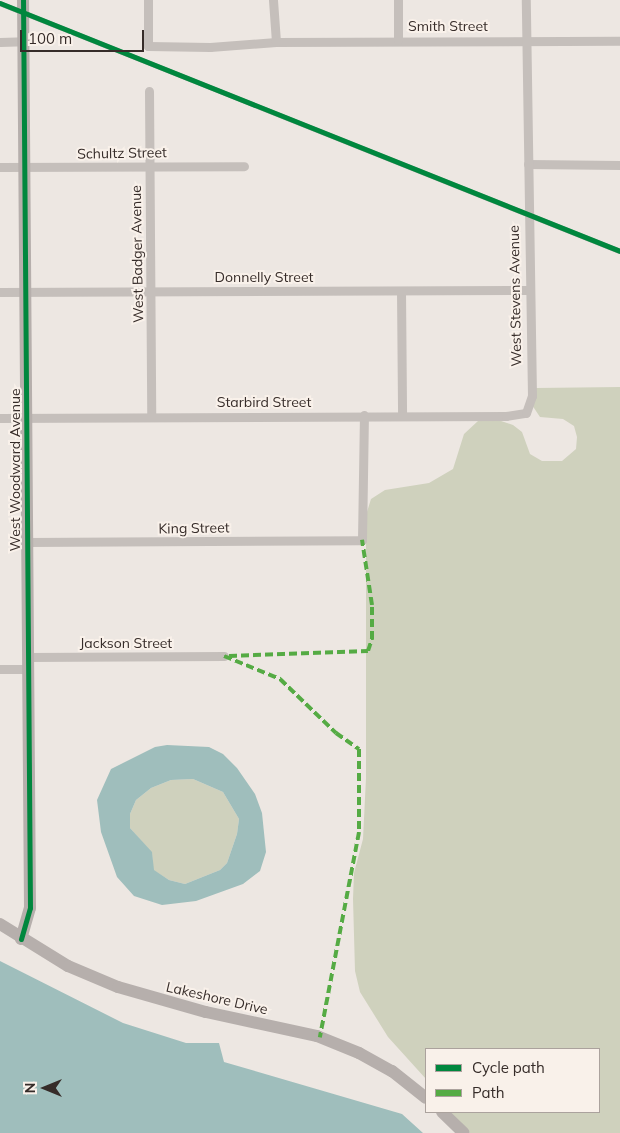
<!DOCTYPE html>
<style>
body{margin:0}
#map{position:relative;width:620px;height:1133px;overflow:hidden;background:#ede7e2;font-family:Mulish,sans-serif}
div>[style]{position:absolute}
[style*='--x']{left:calc(var(--x)*1px);top:calc(var(--y)*1px);width:calc(var(--w)*1px);rotate:calc(var(--a)*1deg)}
.green>*{inset:0;background:#cfd1bd}
.water>*{inset:0;background:#9fbebc}
.street>*{height:9px;margin:-4.5px;padding:0 4.5px;transform-origin:4.5px;border-radius:4.5px;background:#c5bfbb}
.secondary>*{height:12px;margin:-6px;padding:0 6px;transform-origin:6px;border-radius:6px;background:#b6afac}
.rail>*{height:4.5px;margin-top:-2.25px;transform-origin:0;background:repeating-linear-gradient(90deg,#f9f1ea 0 8px,#ada8a5 0 16px);box-sizing:border-box;border-block:1px solid #ada8a5}
.quiet>*{height:4px;margin-top:-2px;transform-origin:0;background:repeating-linear-gradient(90deg,#55ab44 0 8px,transparent 0 12px)}
.cycleway>*{height:5px;margin:-2.5px;padding:0 2.5px;transform-origin:2.5px;border-radius:2.5px;background:#00873e}
span{translate:-50% -50%;white-space:nowrap;text-align:center;line-height:1.15;-webkit-text-stroke:4px #f9f1ea;paint-order:stroke}
.street-label{font-size:14px;color:#362c29}
.legend{position:absolute;left:425px;top:1048px;width:175px;height:65px;box-sizing:border-box;background:#f9f1ea;border:1px solid #aba29d;margin:0;padding:6px 9px;list-style:none;font-size:15px;color:#362c29}
.legend li{display:flex;align-items:center;gap:10px;height:25px}
.legend b{width:25px;border:1px solid #aba29d}
.north{position:absolute;left:20px;top:1063px;width:50px;height:50px;-webkit-text-stroke:4px #f9f1ea;paint-order:stroke;rotate:270deg;font-size:14px;font-weight:700;line-height:20px;text-align:center;color:#362c29}
.north::after{content:'';display:block;margin:auto;width:18px;height:22px;background:#362c29;clip-path:polygon(50% 0,100% 100%,50% 72%,0 100%)}
.scale{position:absolute;left:20px;top:30px;width:124px;height:22px;box-sizing:border-box;border:2px solid #362c29;border-top:0;padding-left:6px;font-size:15px;line-height:18px;white-space:nowrap;color:#362c29;-webkit-text-stroke:4px #f9f1ea;paint-order:stroke}
</style>
<div id="map">
<div class="green">
<i style="clip-path:polygon(620px 387px,620px 1133px,470px 1133px,450px 1112px,599px 1112px,599px 1049px,426px 1049px,426px 1079px,388px 1037px,360px 992px,355px 971px,353px 899px,354px 873px,363px 839px,366px 778px,366px 515px,371px 499px,385px 490px,429px 483px,453px 469px,464px 434px,478px 421px,495px 419px,513px 425px,522px 432px,530px 454px,542px 461px,562px 461px,576px 449px,577px 437px,574px 426px,563px 419px,540px 417px,530px 402px,536px 388px)"></i>
<i style="clip-path:polygon(193px 779px,223px 792px,239px 819px,237px 834px,227px 863px,220px 870px,185px 884px,169px 880px,153px 870px,152px 853px,130px 828px,130px 814px,136px 800px,151px 788px,171px 780px)"></i>
</div>
<div class="water">
<i style="clip-path:polygon(evenodd,167px 745px,209px 747px,223px 754px,237px 768px,255px 794px,262px 813px,266px 852px,260px 871px,243px 884px,196px 901px,162px 905px,134px 896px,117px 877px,101px 832px,97px 800px,111px 769px,155px 747px,167px 745px,193px 779px,223px 792px,239px 819px,237px 834px,227px 863px,220px 870px,185px 884px,169px 880px,154px 870px,152px 852px,130px 828px,130px 814px,136px 800px,151px 788px,171px 780px,193px 779px)"></i>
<i style="clip-path:polygon(0 961px,123px 1023px,186px 1043px,219px 1043px,224px 1062px,402px 1114px,423px 1133px,0 1133px)"></i>
</div>
<div class="street">
<i style="--x:148;--y:0;--w:46;--a:90"></i>
<i style="--x:148;--y:46;--w:62;--a:0.9"></i>
<i style="--x:210;--y:47;--w:66;--a:-4.3"></i>
<i style="--x:276;--y:42;--w:344;--a:-0.2"></i>
<i style="--x:273;--y:0;--w:42;--a:85.9"></i>
<i style="--x:398;--y:0;--w:40;--a:90"></i>
<i style="--x:0;--y:42;--w:24;--a:-2"></i>
<i style="--x:149;--y:91;--w:325;--a:89.6"></i>
<i style="--x:528;--y:164;--w:92;--a:0.6"></i>
<i style="--x:0;--y:167;--w:244;--a:-0.2"></i>
<i style="--x:401;--y:291;--w:124;--a:89.5"></i>
<i style="--x:0;--y:292;--w:529;--a:-0.22"></i>
<i style="--x:0;--y:418;--w:506;--a:-0.23"></i>
<i style="--x:506;--y:416;--w:20;--a:-9"></i>
<i style="--x:526;--y:413;--w:18;--a:-71"></i>
<i style="--x:532;--y:396;--w:396;--a:-90.9"></i>
<i style="--x:27;--y:542;--w:335;--a:-0.3"></i>
<i style="--x:362;--y:540;--w:125;--a:-89.1"></i>
<i style="--x:28;--y:657;--w:196;--a:-0.3"></i>
<i style="--x:0;--y:669;--w:28;--a:0"></i>
</div>
<div class="secondary">
<i style="--x:0;--y:924;--w:80;--a:31.7"></i>
<i style="--x:68;--y:966;--w:54;--a:22.8"></i>
<i style="--x:118;--y:987;--w:91;--a:15.9"></i>
<i style="--x:206;--y:1012;--w:114;--a:12.2"></i>
<i style="--x:317;--y:1036;--w:45;--a:22"></i>
<i style="--x:359;--y:1053;--w:38;--a:29"></i>
<i style="--x:392;--y:1071;--w:43;--a:38.5"></i>
<i style="--x:21;--y:939;--w:32;--a:-74"></i>
<i style="--x:30;--y:908;--w:908;--a:-90.44"></i>
<i style="--x:442;--y:1112;--w:30;--a:44"></i>
</div>
<div class="rail">
<i style="--x:0;--y:3;--w:668;--a:21.8"></i>
</div>
<div class="quiet">
<i style="--x:224;--y:656;--w:61;--a:22.3"></i>
<i style="--x:280;--y:679;--w:78;--a:44"></i>
<i style="--x:336;--y:733;--w:28;--a:35"></i>
<i style="--x:359;--y:749;--w:83;--a:90"></i>
<i style="--x:359;--y:832;--w:209;--a:100.8"></i>
<i style="--x:229;--y:656;--w:139;--a:-2.1"></i>
<i style="--x:368;--y:651;--w:13;--a:-72"></i>
<i style="--x:372;--y:639;--w:34;--a:-90"></i>
<i style="--x:372;--y:605;--w:66;--a:-98.7"></i>
</div>
<div class="cycleway">
<i style="--x:0;--y:3;--w:668;--a:21.8"></i>
<i style="--x:21;--y:939;--w:32;--a:-74"></i>
<i style="--x:30;--y:908;--w:908;--a:-90.44"></i>
</div>
<div class="street-label">
<span style="left:448px;top:26px">Smith Street</span>
<span style="left:122px;top:153px;rotate:-1deg">Schultz Street</span>
<span style="left:137px;top:254px;rotate:-91deg">West Badger Avenue</span>
<span style="left:264px;top:277px">Donnelly Street</span>
<span style="left:515px;top:296px;rotate:-91deg">West Stevens Avenue</span>
<span style="left:264px;top:402px">Starbird Street</span>
<span style="left:15px;top:470px;rotate:-90deg">West Woodward Avenue</span>
<span style="left:194px;top:528px;rotate:-1deg">King Street</span>
<span style="left:126px;top:643px">Jackson Street</span>
<span style="left:217px;top:998px;rotate:13deg">Lakeshore Drive</span>
</div>
<ul class="legend">
<li><b style="height:6px;background:#00873e"></b>Cycle path</li>
<li><b style="height:6px;background:#55ab44"></b>Path</li>
</ul>
<div class="north">N</div>
<div class="scale">100 m</div>
</div>
